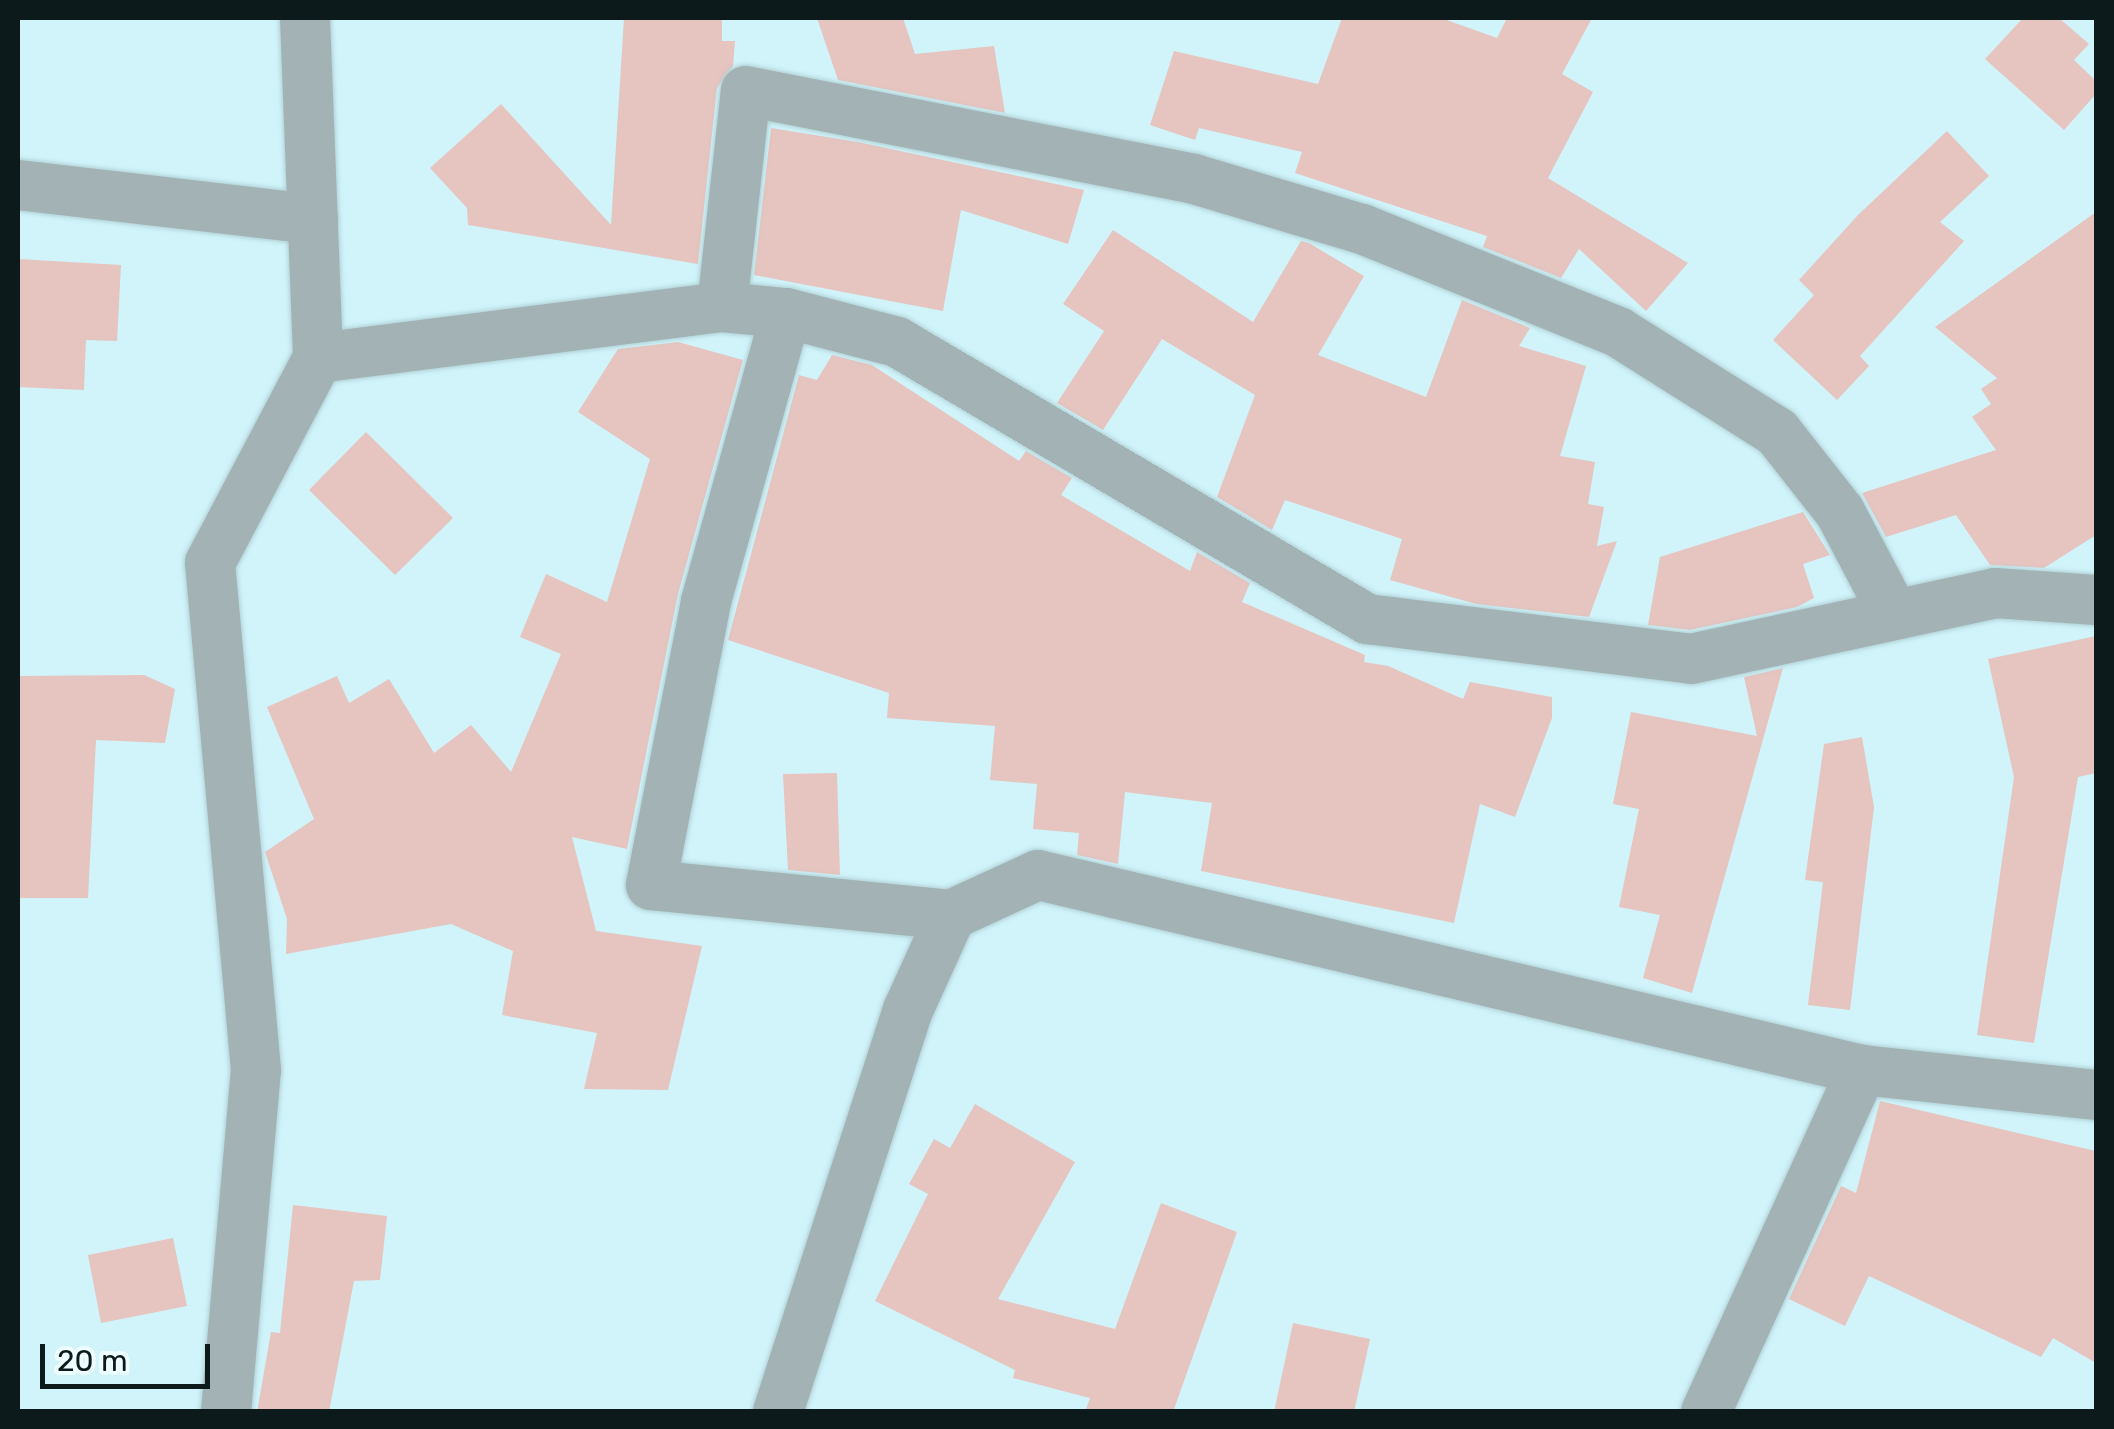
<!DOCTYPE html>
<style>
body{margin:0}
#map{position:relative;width:2114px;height:1429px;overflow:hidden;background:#d0f4fa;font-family:Rubik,sans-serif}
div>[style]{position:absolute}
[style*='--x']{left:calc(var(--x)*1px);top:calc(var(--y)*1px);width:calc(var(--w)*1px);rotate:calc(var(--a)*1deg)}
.building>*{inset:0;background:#e6c4bf}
.roads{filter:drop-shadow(0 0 2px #b1d1d6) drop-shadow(0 0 2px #b1d1d6)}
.street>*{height:50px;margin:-25px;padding:0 25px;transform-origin:25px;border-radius:25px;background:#a3b2b4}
span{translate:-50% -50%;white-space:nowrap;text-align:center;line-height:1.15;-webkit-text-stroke:10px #eefdff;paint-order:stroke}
.frame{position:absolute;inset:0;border:20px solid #0c1a1c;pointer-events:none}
.scale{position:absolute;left:40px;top:1344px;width:170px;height:45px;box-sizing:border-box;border:5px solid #0c1a1c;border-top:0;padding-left:12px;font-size:30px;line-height:35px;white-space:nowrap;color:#0c1a1c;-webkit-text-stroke:8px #eefdff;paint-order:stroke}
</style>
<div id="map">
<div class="building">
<i style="clip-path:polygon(624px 18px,722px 18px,722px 41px,735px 41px,733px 66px,717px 88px,698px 264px,468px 225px,467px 208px,430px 168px,501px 104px,611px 225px)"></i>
<i style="clip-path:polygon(817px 18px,903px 18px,915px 54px,994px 46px,1005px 113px,838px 80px)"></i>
<i style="clip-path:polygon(1342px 18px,1441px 18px,1497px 38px,1507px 18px,1592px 18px,1562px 74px,1593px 92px,1548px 178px,1688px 263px,1646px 311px,1579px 249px,1561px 278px,1483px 247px,1487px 236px,1295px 173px,1302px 152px,1199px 128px,1195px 140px,1150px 125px,1174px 51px,1318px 84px)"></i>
<i style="clip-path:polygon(2023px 18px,2059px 18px,2089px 44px,2074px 60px,2096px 81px,2096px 94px,2064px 130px,1985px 59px)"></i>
<i style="clip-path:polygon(771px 128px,858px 142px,1084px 190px,1068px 244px,961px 210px,943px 311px,754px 275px)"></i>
<i style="clip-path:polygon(1947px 131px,1989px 176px,1940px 222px,1964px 241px,1860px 356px,1869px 366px,1837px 400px,1773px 340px,1814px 295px,1799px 280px,1858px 215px)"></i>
<i style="clip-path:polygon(2096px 212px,2096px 535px,2044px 568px,1990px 565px,1956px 515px,1886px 537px,1862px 493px,1996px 450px,1972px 417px,1991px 404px,1981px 389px,1997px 378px,1935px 327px)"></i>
<i style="clip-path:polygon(1113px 230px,1253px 322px,1301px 241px,1309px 243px,1364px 276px,1318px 355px,1426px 397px,1462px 300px,1530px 328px,1519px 346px,1586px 366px,1560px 456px,1595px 462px,1588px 504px,1604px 507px,1597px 546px,1617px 541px,1589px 617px,1476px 604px,1390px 580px,1402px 539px,1285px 500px,1272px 530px,1217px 497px,1255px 395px,1162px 339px,1103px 430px,1057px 403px,1104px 331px,1063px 304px)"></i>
<i style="clip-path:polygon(18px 259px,121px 265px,117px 341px,86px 340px,84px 390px,18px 387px)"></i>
<i style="clip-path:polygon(678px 342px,743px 360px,678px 594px,627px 849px,572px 837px,596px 931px,702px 946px,668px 1090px,584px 1089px,597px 1033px,502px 1015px,513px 951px,451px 924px,286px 954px,287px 919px,265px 852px,314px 819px,267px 707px,337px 676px,349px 703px,389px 679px,434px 753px,471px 725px,511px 772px,561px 654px,520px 637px,546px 574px,607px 602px,650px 459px,578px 412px,618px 349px)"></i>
<i style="clip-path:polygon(832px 355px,872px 365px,1019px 461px,1026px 451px,1072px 478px,1061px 495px,1190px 571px,1197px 552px,1250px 583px,1242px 602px,1365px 655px,1364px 662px,1388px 666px,1463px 699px,1470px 682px,1552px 697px,1552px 718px,1515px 817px,1480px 804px,1454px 923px,1201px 871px,1212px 803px,1125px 792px,1118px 864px,1077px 855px,1079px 833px,1033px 829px,1037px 784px,990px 780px,995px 726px,887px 718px,889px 693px,728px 640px,799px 375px,817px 380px)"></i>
<i style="clip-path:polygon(366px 432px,453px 518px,395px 575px,309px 490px)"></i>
<i style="clip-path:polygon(1803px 512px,1830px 555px,1803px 564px,1814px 598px,1797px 607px,1690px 630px,1648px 625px,1660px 557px)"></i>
<i style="clip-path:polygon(2096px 636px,2096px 773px,2078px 777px,2034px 1043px,1977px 1035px,2014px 777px,1988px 659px)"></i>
<i style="clip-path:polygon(1783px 668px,1692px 993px,1643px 978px,1660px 915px,1619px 907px,1639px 809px,1613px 804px,1631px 712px,1757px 736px,1744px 677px)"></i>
<i style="clip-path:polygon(144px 675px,175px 689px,165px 743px,96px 740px,88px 898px,18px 898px,18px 676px)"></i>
<i style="clip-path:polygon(1862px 737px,1874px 807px,1850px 1010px,1808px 1005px,1823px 882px,1805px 880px,1824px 744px)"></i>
<i style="clip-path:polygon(837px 773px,840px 875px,788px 870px,783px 774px)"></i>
<i style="clip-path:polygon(1880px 1101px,2096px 1151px,2096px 1363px,2053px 1338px,2041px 1357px,1869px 1276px,1845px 1326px,1789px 1299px,1841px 1186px,1856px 1193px)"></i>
<i style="clip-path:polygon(975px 1104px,1075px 1162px,998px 1299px,1115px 1329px,1161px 1203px,1237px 1232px,1173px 1412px,1085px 1412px,1090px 1398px,1013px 1378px,1015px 1370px,875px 1301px,928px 1194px,909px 1184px,934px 1139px,950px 1148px)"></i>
<i style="clip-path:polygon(293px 1205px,387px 1216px,380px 1280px,354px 1281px,329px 1412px,257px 1412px,271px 1332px,280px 1333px)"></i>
<i style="clip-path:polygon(173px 1238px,187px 1306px,101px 1323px,88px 1255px)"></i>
<i style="clip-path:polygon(1293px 1323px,1370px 1339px,1354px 1412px,1274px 1412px)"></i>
</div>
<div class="roads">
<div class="street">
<i style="--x:305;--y:18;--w:340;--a:87.8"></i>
<i style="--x:18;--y:185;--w:297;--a:6.6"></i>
<i style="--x:722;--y:307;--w:217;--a:-83.7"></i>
<i style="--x:746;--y:91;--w:457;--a:11.1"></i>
<i style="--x:1194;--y:179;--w:175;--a:16.6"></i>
<i style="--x:1362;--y:229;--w:276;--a:21.9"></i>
<i style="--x:1618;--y:332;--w:188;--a:32.2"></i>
<i style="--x:1777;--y:432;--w:102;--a:51.8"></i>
<i style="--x:1840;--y:512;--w:116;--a:62.3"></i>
<i style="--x:786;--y:313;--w:300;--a:105.5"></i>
<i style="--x:706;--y:602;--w:288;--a:101"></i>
<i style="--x:651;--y:885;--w:301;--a:5.7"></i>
<i style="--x:226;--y:1412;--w:343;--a:-85"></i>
<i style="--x:256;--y:1070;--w:509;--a:-95.18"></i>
<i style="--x:210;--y:563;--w:232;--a:-62.2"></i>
<i style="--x:318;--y:358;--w:407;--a:-7.2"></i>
<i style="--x:722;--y:307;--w:64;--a:5.4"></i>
<i style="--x:786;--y:313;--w:115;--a:14.6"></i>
<i style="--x:897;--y:342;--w:546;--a:30.51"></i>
<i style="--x:1367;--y:619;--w:326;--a:7"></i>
<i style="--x:1691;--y:659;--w:311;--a:-12.2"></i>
<i style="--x:1995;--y:593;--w:101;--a:4"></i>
<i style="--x:778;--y:1412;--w:422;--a:-72.1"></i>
<i style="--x:908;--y:1010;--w:104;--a:-65.6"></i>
<i style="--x:951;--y:915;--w:96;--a:-24.7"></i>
<i style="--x:1038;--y:875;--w:847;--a:13.31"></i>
<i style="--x:1862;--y:1070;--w:235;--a:6.1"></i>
<i style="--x:1706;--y:1412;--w:376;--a:-65.5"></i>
</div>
</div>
<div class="frame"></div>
<div class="scale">20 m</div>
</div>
